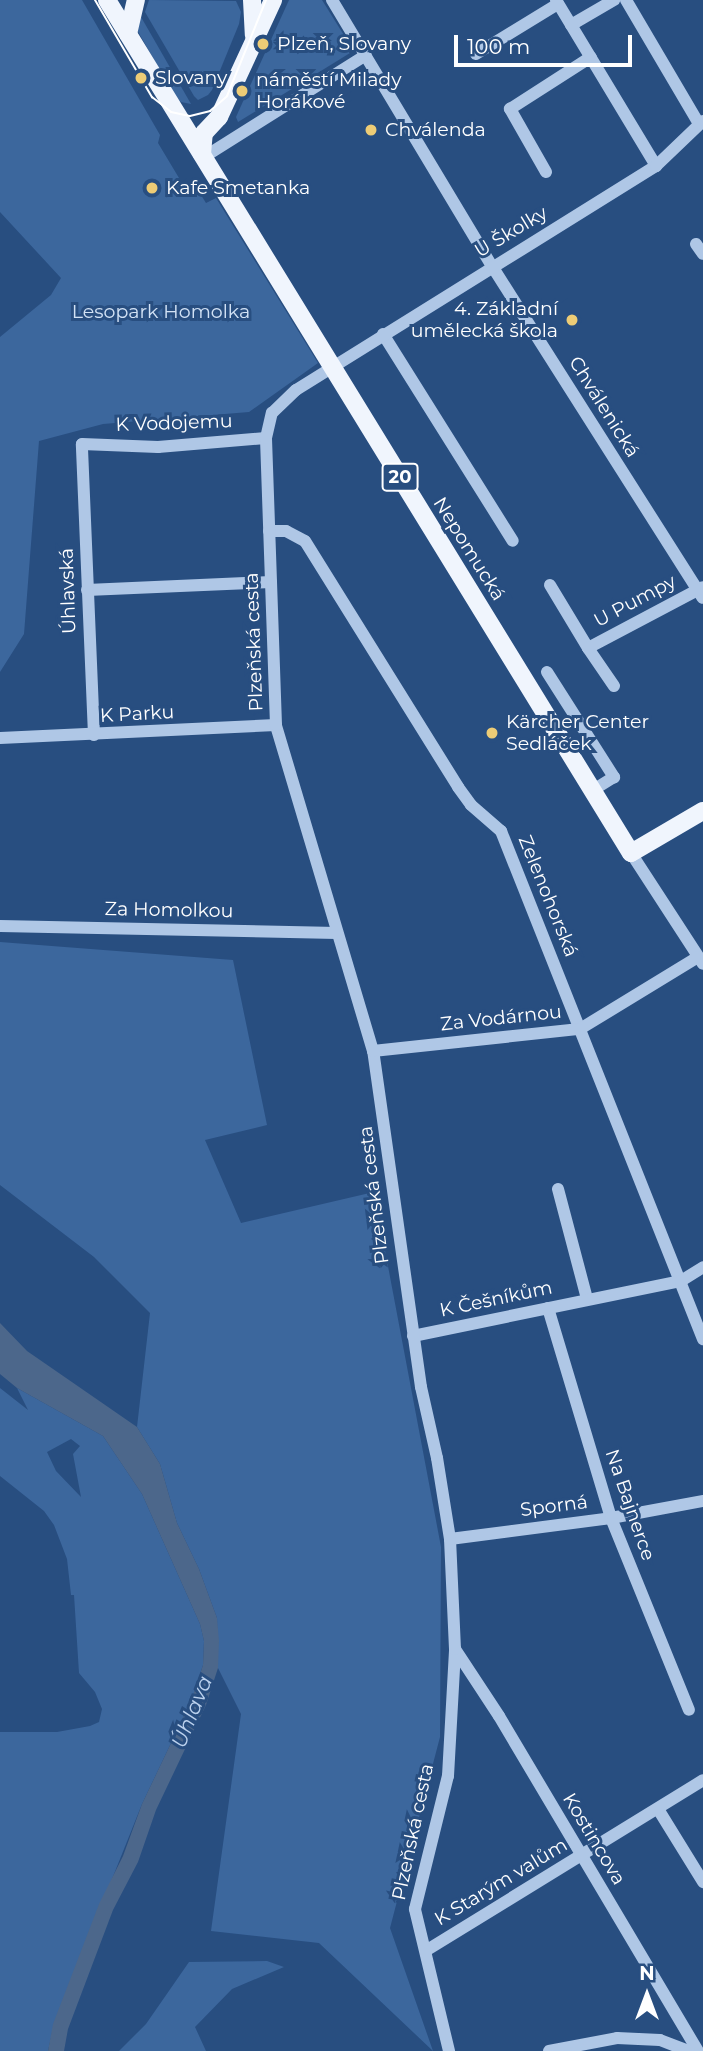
<!DOCTYPE html>
<meta charset="utf-8">
<style>
body{margin:0}
#map{position:relative;width:703px;height:2051px;overflow:hidden;background:#284e80;font-family:Montserrat,sans-serif}
div>[style]{position:absolute}
[style*='--x']{left:calc(var(--x)*1px);top:calc(var(--y)*1px);width:calc(var(--w)*1px);rotate:calc(var(--a)*1deg)}
.green>*{inset:0;background:#3c679d}
.water>*{inset:0;background:#4c678b}
.minor>*{height:12px;margin:-6px;padding:0 6px;transform-origin:6px;border-radius:6px;background:#afc7e6}
.major>*{height:18px;margin:-9px;padding:0 9px;transform-origin:9px;border-radius:9px;background:#f0f5fd}
.tram>*{height:2px;margin:-1px;padding:0 1px;transform-origin:1px;border-radius:1px;background:#fff}
.dots>*{width:19px;height:19px;translate:-50% -50%;box-sizing:border-box;border:4px solid #284e80;border-radius:50%}
span{translate:-50% -50%;white-space:nowrap;text-align:center;line-height:1.15;-webkit-text-stroke:6px #284e80;paint-order:stroke}
.shield-label span{padding:2px 5px;background:#284e80;border:2px solid;border-radius:5px;-webkit-text-stroke-width:0}
.shield-label{font-size:18px;color:#fff;font-weight:700}
.poi-label{font-size:19px;color:#fff}
.left{translate:0 -50%;text-align:left}
.right{translate:-100% -50%;text-align:right}
.street-label{font-size:19px;color:#fff}
.park-label{font-size:19px;color:#d2e2f5}
.water-label{font-size:21px;color:#bbd1ed;font-style:italic}
.north{position:absolute;left:612px;top:1960px;width:70px;height:70px;-webkit-text-stroke:5px #284e80;paint-order:stroke;rotate:0deg;font-size:19px;font-weight:700;line-height:28px;text-align:center;color:#fff}
.north::after{content:'';display:block;margin:auto;width:24px;height:32px;background:#fff;clip-path:polygon(50% 0,100% 100%,50% 72%,0 100%)}
.scale{position:absolute;left:454px;top:35px;width:178px;height:32px;box-sizing:border-box;border:4px solid #fff;border-top:0;padding-left:9px;font-size:21px;line-height:24px;white-space:nowrap;color:#fff;-webkit-text-stroke:5px #284e80;paint-order:stroke}
</style>
<div id="map">
<div class="green">
<i style="clip-path:polygon(0 0,82px 0,160px 135px,158px 143px,185px 188px,191px 184px,196px 187px,206px 203px,216px 198px,318px 363px,249px 412px,103px 424px,39px 441px,24px 634px,0 672px,0 337px,51px 295px,61px 278px,0 212px)"></i>
<i style="clip-path:polygon(149px 0,236px 1px,241px 12px,239px 24px,212px 90px,208px 95px,198px 100px,194px 96px,145px 12px)"></i>
<i style="clip-path:polygon(289px 0,322px 0,350px 45px,350px 53px,238px 122px,236px 117px)"></i>
<i style="clip-path:polygon(137px 10px,191px 104px,181px 102px,175px 97px,136px 28px)"></i>
<i style="clip-path:polygon(0 942px,233px 960px,267px 1125px,205px 1140px,241px 1223px,374px 1192px,441px 1547px,440px 1737px,390px 1928px,433px 2051px,319px 1943px,211px 1931px,241px 1714px,218px 1668px,217px 1618px,199px 1569px,177px 1523px,160px 1464px,137px 1427px,150px 1313px,94px 1257px,0 1185px)"></i>
<i style="clip-path:polygon(evenodd,0 1388px,28px 1410px,17px 1388px,103px 1436px,142px 1494px,200px 1624px,204px 1641px,203px 1665px,192px 1699px,142px 1804px,54px 2024px,48px 2051px,0 2051px,0 1732px,57px 1732px,90px 1726px,99px 1722px,102px 1709px,95px 1692px,79px 1673px,74px 1595px,71px 1595px,67px 1559px,54px 1525px,44px 1511px,0 1476px,0 1388px,71px 1439px,80px 1446px,73px 1454px,81px 1497px,56px 1471px,47px 1452px,71px 1439px)"></i>
<i style="clip-path:polygon(267px 1961px,284px 1967px,232px 1989px,195px 2027px,206px 2051px,119px 2051px,146px 2024px,189px 1962px)"></i>
</div>
<div class="water">
<i style="clip-path:polygon(0 1323px,27px 1351px,137px 1427px,160px 1464px,177px 1523px,199px 1569px,217px 1618px,219px 1641px,218px 1668px,206px 1705px,156px 1810px,138px 1862px,113px 1910px,68px 2029px,64px 2051px,48px 2051px,53px 2024px,99px 1904px,123px 1856px,142px 1804px,192px 1699px,203px 1665px,204px 1641px,200px 1624px,142px 1494px,103px 1436px,17px 1388px,0 1374px)"></i>
</div>
<div class="minor">
<i style="--x:332;--y:0;--w:310;--a:59"></i>
<i style="--x:492;--y:266;--w:393;--a:57.6"></i>
<i style="--x:556;--y:0;--w:194;--a:58.9"></i>
<i style="--x:626;--y:0;--w:144;--a:59.5"></i>
<i style="--x:571;--y:25;--w:50;--a:-30.2"></i>
<i style="--x:476;--y:54;--w:96;--a:-31.4"></i>
<i style="--x:204;--y:157;--w:191;--a:-32.2"></i>
<i style="--x:546;--y:172;--w:73;--a:-119.7"></i>
<i style="--x:510;--y:109;--w:96;--a:-32.7"></i>
<i style="--x:696;--y:244;--w:12;--a:55"></i>
<i style="--x:383;--y:334;--w:244;--a:57.9"></i>
<i style="--x:269;--y:531;--w:17;--a:0"></i>
<i style="--x:286;--y:531;--w:21;--a:28"></i>
<i style="--x:305;--y:541;--w:290;--a:58.1"></i>
<i style="--x:458;--y:787;--w:22;--a:54"></i>
<i style="--x:471;--y:805;--w:40;--a:41"></i>
<i style="--x:501;--y:831;--w:547;--a:68.32"></i>
<i style="--x:550;--y:585;--w:74;--a:58.9"></i>
<i style="--x:87;--y:590;--w:184;--a:-2.5"></i>
<i style="--x:547;--y:672;--w:125;--a:57.5"></i>
<i style="--x:614;--y:777;--w:25;--a:148"></i>
<i style="--x:614;--y:686;--w:46;--a:-124.4"></i>
<i style="--x:588;--y:648;--w:130;--a:-27.9"></i>
<i style="--x:94;--y:735;--w:291;--a:-92.4"></i>
<i style="--x:82;--y:444;--w:76;--a:2.3"></i>
<i style="--x:158;--y:447;--w:108;--a:-4.8"></i>
<i style="--x:0;--y:738;--w:276;--a:-2.7"></i>
<i style="--x:631;--y:853;--w:132;--a:57"></i>
<i style="--x:0;--y:926;--w:337;--a:1.2"></i>
<i style="--x:373;--y:1051;--w:208;--a:-6.1"></i>
<i style="--x:580;--y:1029;--w:138;--a:-31.4"></i>
<i style="--x:558;--y:1189;--w:114;--a:75.2"></i>
<i style="--x:548;--y:1308;--w:219;--a:73.3"></i>
<i style="--x:611;--y:1518;--w:207;--a:67.9"></i>
<i style="--x:413;--y:1336;--w:274;--a:-11.6"></i>
<i style="--x:681;--y:1281;--w:26;--a:-32"></i>
<i style="--x:450;--y:1539;--w:162;--a:-7.4"></i>
<i style="--x:611;--y:1518;--w:94;--a:-10.5"></i>
<i style="--x:455;--y:1649;--w:80;--a:56.7"></i>
<i style="--x:499;--y:1716;--w:390;--a:59.3"></i>
<i style="--x:658;--y:1809;--w:86;--a:58.3"></i>
<i style="--x:427;--y:1950;--w:324;--a:-31.6"></i>
<i style="--x:449;--y:2051;--w:146;--a:-103.5"></i>
<i style="--x:415;--y:1909;--w:137;--a:-76.1"></i>
<i style="--x:448;--y:1776;--w:127;--a:-86.8"></i>
<i style="--x:455;--y:1649;--w:110;--a:-92.6"></i>
<i style="--x:450;--y:1539;--w:82;--a:-99.1"></i>
<i style="--x:437;--y:1458;--w:73;--a:-102.7"></i>
<i style="--x:421;--y:1387;--w:339;--a:-98.1"></i>
<i style="--x:373;--y:1051;--w:340;--a:-106.6"></i>
<i style="--x:276;--y:725;--w:287;--a:-92"></i>
<i style="--x:266;--y:438;--w:26;--a:-77"></i>
<i style="--x:272;--y:413;--w:33;--a:-44"></i>
<i style="--x:296;--y:390;--w:424;--a:-31.9"></i>
<i style="--x:656;--y:166;--w:65;--a:-43.8"></i>
<i style="--x:549;--y:2051;--w:69;--a:-10.8"></i>
<i style="--x:617;--y:2038;--w:43;--a:2.7"></i>
<i style="--x:660;--y:2040;--w:31;--a:21"></i>
</div>
<div class="major">
<i style="--x:107;--y:0;--w:1001;--a:58.44"></i>
<i style="--x:631;--y:853;--w:83;--a:-30.3"></i>
<i style="--x:252;--y:0;--w:35;--a:87"></i>
<i style="--x:128;--y:34;--w:35;--a:-77"></i>
<i style="--x:202;--y:154;--w:21;--a:-85"></i>
<i style="--x:204;--y:133;--w:22;--a:-47"></i>
<i style="--x:219;--y:117;--w:129;--a:-65.2"></i>
</div>
<div class="tram">
<i style="--x:95;--y:0;--w:113;--a:59.6"></i>
<i style="--x:152;--y:97;--w:24;--a:38"></i>
<i style="--x:171;--y:112;--w:19;--a:12"></i>
<i style="--x:190;--y:116;--w:21;--a:-14"></i>
<i style="--x:210;--y:111;--w:23;--a:-41"></i>
<i style="--x:227;--y:96;--w:104;--a:-67.9"></i>
</div>
<div class="dots">
<i style="left:263px;top:44px;background:#edcc76"></i>
<i style="left:141px;top:78px;background:#edcc76"></i>
<i style="left:242px;top:91px;background:#edcc76"></i>
<i style="left:371px;top:130px;background:#edcc76"></i>
<i style="left:152px;top:188px;background:#edcc76"></i>
<i style="left:572px;top:320px;background:#edcc76"></i>
<i style="left:492px;top:733px;background:#edcc76"></i>
</div>
<div class="shield-label">
<span style="left:400px;top:477px">20</span>
</div>
<div class="poi-label">
<span class="left" style="left:277px;top:44px">Plzeň, Slovany</span>
<span class="left" style="left:155px;top:78px">Slovany</span>
<span class="left" style="left:256px;top:91px">náměstí Milady<br>Horákové</span>
<span class="left" style="left:385px;top:130px">Chválenda</span>
<span class="left" style="left:166px;top:188px">Kafe Smetanka</span>
<span class="right" style="left:558px;top:320px">4. Základní<br>umělecká škola</span>
<span class="left" style="left:506px;top:733px">Kärcher Center<br>Sedláček</span>
</div>
<div class="street-label">
<span style="left:511px;top:232px;rotate:-31deg">U Školky</span>
<span style="left:604px;top:407px;rotate:58deg">Chválenická</span>
<span style="left:174px;top:423px;rotate:-2deg">K Vodojemu</span>
<span style="left:469px;top:549px;rotate:58deg">Nepomucká</span>
<span style="left:68px;top:591px;rotate:-92deg">Úhlavská</span>
<span style="left:635px;top:601px;rotate:-28deg">U Pumpy</span>
<span style="left:254px;top:642px;rotate:-92deg">Plzeňská cesta</span>
<span style="left:137px;top:714px;rotate:-3deg">K Parku</span>
<span style="left:548px;top:896px;rotate:68deg">Zelenohorská</span>
<span style="left:169px;top:910px;rotate:1deg">Za Homolkou</span>
<span style="left:501px;top:1018px;rotate:-6deg">Za Vodárnou</span>
<span style="left:374px;top:1195px;rotate:-97deg">Plzeňská cesta</span>
<span style="left:496px;top:1299px;rotate:-12deg">K Češníkům</span>
<span style="left:630px;top:1505px;rotate:71deg">Na Bajnerce</span>
<span style="left:554px;top:1506px;rotate:-7deg">Sporná</span>
<span style="left:413px;top:1832px;rotate:-78deg">Plzeňská cesta</span>
<span style="left:594px;top:1839px;rotate:59deg">Kostincova</span>
<span style="left:501px;top:1882px;rotate:-31deg">K Starým valům</span>
</div>
<div class="park-label">
<span style="left:161px;top:312px">Lesopark Homolka</span>
</div>
<div class="water-label">
<span style="left:192px;top:1712px;rotate:-68deg">Úhlava</span>
</div>
<div class="north">N</div>
<div class="scale">100 m</div>
</div>
